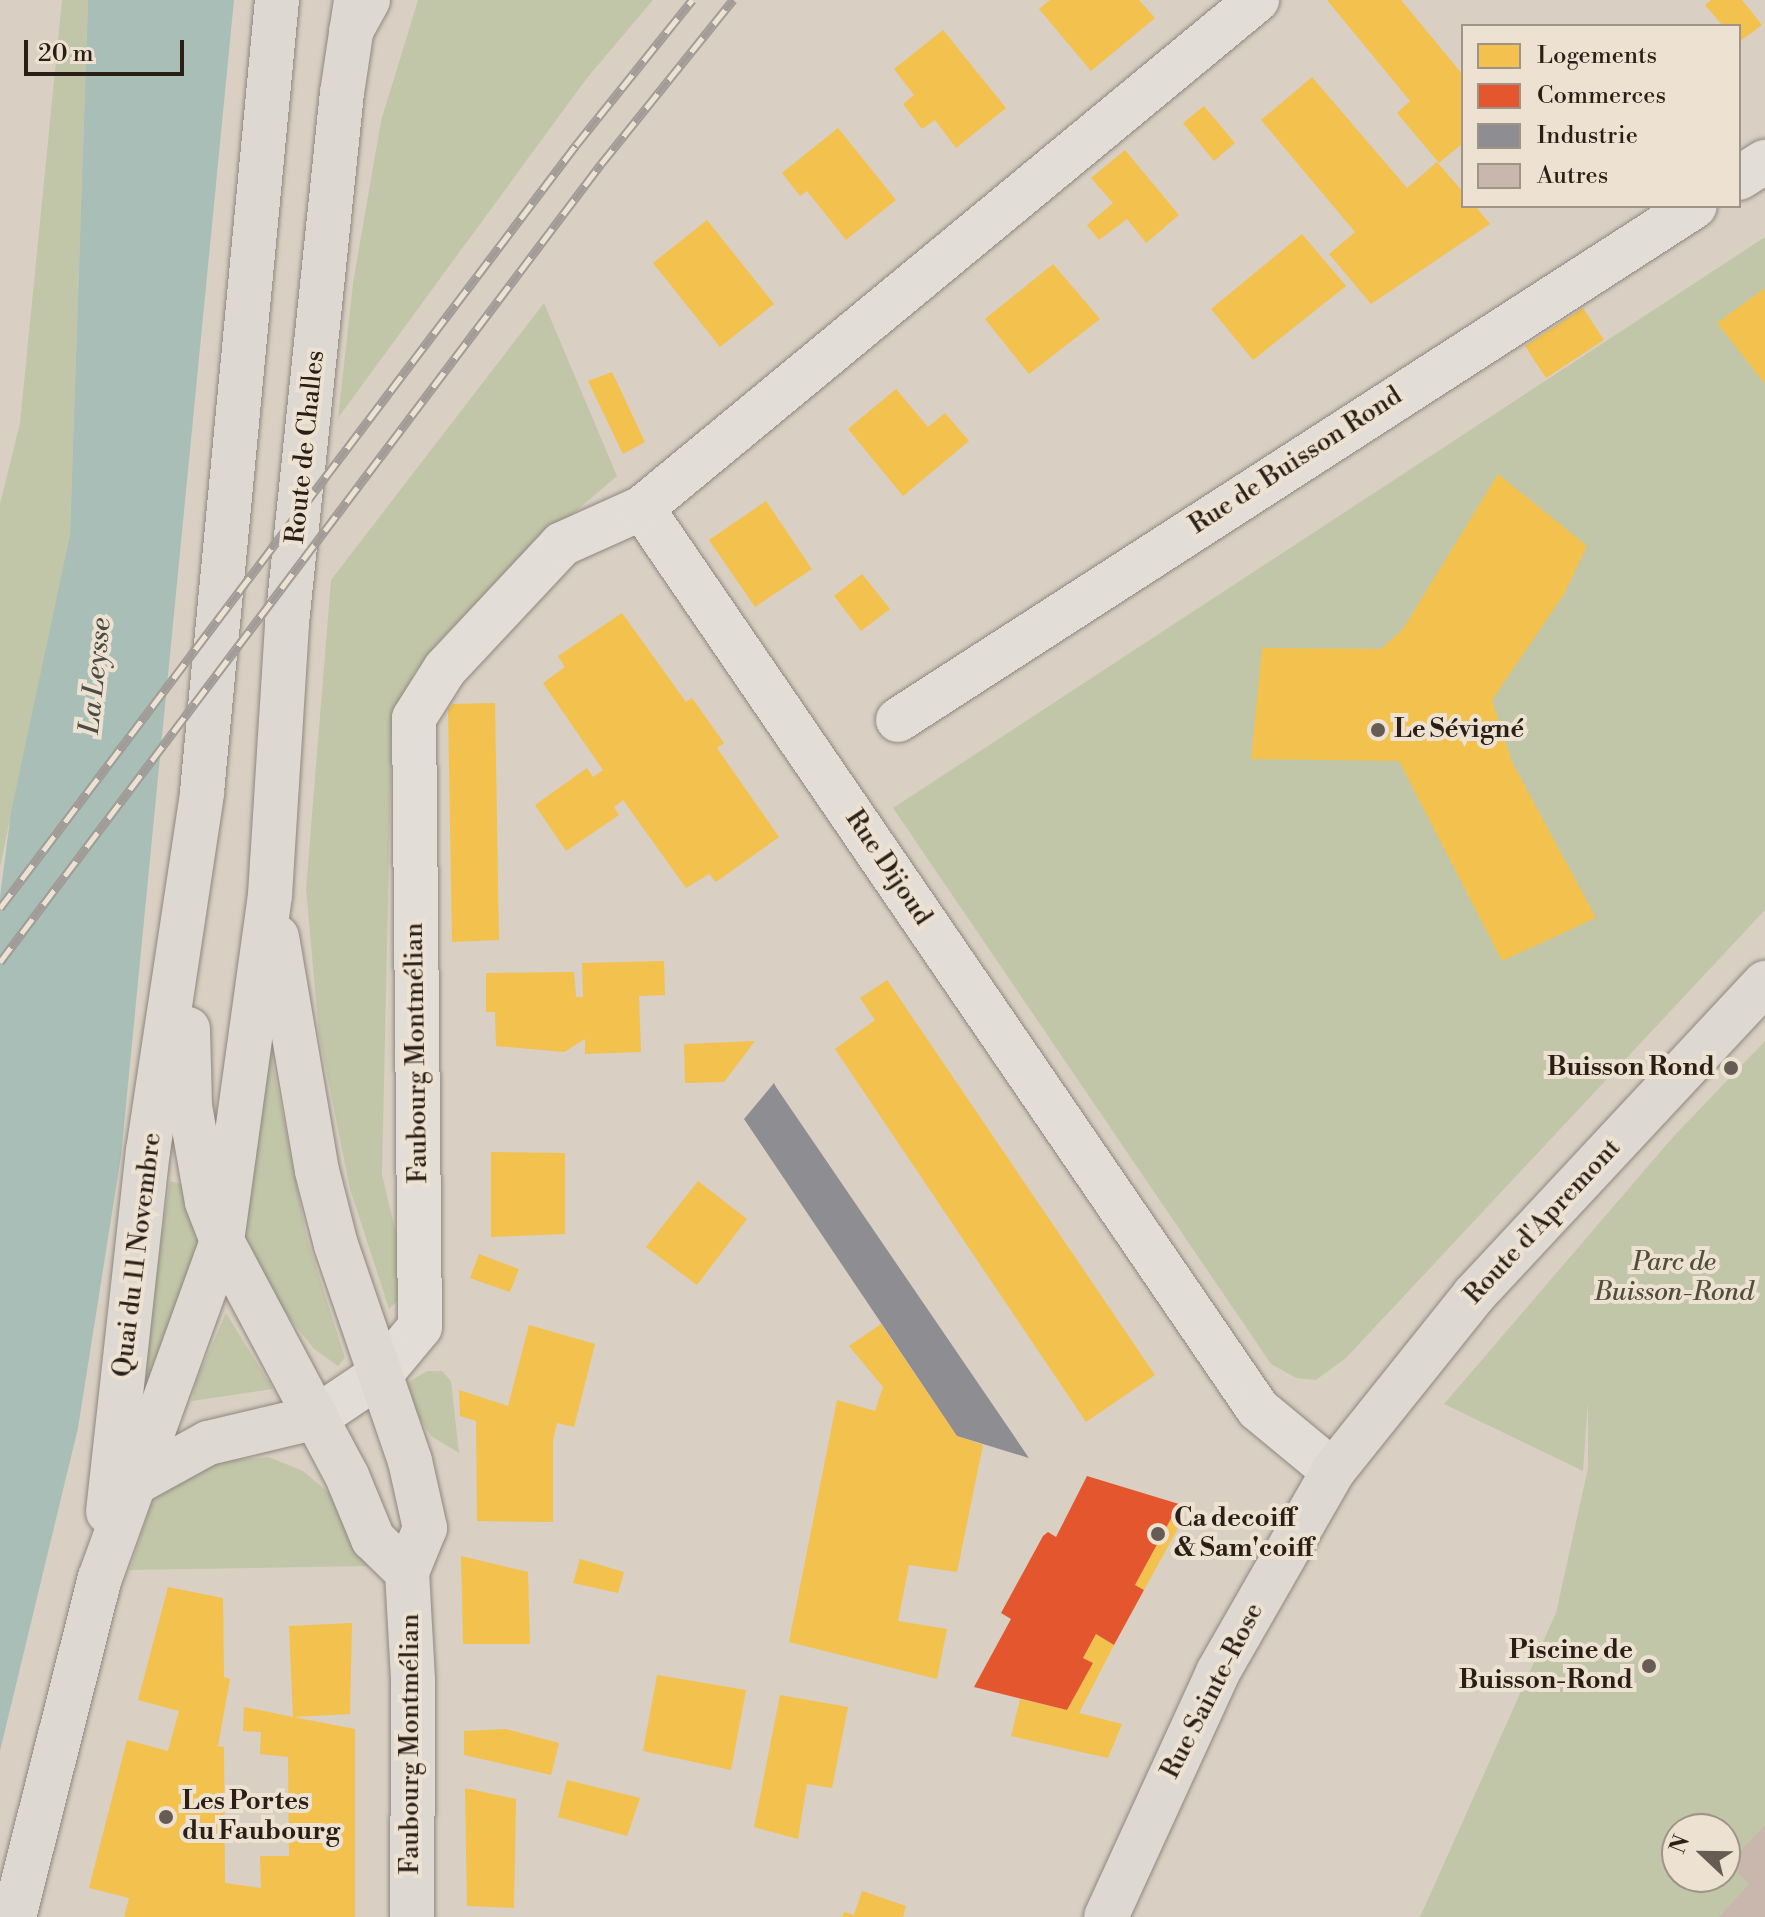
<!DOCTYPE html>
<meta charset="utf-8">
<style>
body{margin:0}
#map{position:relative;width:1765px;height:1917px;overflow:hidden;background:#d9d0c3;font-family:"Libre Bodoni",serif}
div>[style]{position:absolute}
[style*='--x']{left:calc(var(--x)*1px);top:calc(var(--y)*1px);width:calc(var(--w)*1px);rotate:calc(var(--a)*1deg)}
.green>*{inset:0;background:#c2c6a8}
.water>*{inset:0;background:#a9beb6}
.homes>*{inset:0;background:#f2c14e}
.shops>*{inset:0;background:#e4572e}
.industry>*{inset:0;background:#8d8d92}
.building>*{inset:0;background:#c9b7ae}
.roads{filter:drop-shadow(0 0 2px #8e877f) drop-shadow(0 0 2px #8e877f)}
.minor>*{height:44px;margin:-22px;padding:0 22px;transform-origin:22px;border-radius:22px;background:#e2ded7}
.major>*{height:44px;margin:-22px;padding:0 22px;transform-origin:22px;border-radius:22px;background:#ddd8d1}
.highway>*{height:44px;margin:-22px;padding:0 22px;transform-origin:22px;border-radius:22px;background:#ddd8d1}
.rail>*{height:9px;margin-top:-4.5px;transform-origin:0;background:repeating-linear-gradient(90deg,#ede2d2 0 18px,#a19c97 0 36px);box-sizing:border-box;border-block:2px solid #a19c97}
.dots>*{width:22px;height:22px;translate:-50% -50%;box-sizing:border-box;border:4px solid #ede2d2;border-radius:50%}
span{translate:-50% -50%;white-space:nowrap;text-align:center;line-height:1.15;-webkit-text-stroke:8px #ede2d2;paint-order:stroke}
.street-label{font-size:26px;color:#2a1e16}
.poi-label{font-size:26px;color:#2a1e16;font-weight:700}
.left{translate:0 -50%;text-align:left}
.right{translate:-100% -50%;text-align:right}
.park-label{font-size:26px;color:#524e3b;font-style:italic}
.water-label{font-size:28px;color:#4a4c44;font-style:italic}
.legend{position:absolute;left:1461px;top:24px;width:280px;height:184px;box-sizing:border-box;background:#ede2d2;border:2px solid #9f9487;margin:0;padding:10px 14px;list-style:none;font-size:24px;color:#2a1e16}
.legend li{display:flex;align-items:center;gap:16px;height:40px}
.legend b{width:40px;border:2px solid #9f9487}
.north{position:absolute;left:1661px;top:1813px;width:80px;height:80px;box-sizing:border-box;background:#ede2d2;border:2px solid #9f9487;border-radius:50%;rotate:292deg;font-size:22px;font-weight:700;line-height:32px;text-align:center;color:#2a1e16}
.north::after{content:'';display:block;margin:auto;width:28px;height:36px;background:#675c53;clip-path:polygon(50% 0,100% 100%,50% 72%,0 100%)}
.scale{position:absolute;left:24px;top:40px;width:160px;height:36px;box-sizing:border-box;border:4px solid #2a1e16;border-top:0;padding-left:10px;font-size:24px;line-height:28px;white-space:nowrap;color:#2a1e16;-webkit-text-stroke:6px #ede2d2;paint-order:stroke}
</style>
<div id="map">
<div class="green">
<i style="clip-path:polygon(62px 0,88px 0,70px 534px,0 867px,0 504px,20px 423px)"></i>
<i style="clip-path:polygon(418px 0,653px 0,587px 78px,338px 418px,353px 283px,381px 121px)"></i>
<i style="clip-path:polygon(1765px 237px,1765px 910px,1346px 1358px,1316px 1380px,1296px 1378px,1271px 1364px,893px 808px)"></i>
<i style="clip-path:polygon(544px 303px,617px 476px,506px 571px,434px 647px,414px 673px,392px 722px,382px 1175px,398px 1241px,397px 1301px,389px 1309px,350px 1189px,319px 1034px,306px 889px,331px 580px)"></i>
<i style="clip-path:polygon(268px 1040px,307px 1238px,345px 1358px,338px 1366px,314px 1349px,270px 1293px,244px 1246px)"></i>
<i style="clip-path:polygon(evenodd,1765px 1041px,1765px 1917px,1420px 1917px,1556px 1613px,1588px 1468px,1588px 1402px,1583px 1471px,1444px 1404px,1673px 1137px,1765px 1041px,1677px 1829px,1725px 1829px,1725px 1877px,1677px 1877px,1677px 1829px)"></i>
<i style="clip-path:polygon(170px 1181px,181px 1184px,202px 1250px,153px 1381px,138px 1385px)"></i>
<i style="clip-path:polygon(226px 1313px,273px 1389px,192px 1401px,196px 1382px)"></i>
<i style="clip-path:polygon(427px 1371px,442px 1371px,451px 1381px,459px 1453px,431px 1436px,418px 1416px,407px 1383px)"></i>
<i style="clip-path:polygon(269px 1457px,303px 1471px,340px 1502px,370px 1566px,130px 1570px,152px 1501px,173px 1477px,230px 1460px)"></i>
</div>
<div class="water">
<i style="clip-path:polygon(88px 0,234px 0,121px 1156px,78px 1428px,0 1751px,0 897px,11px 812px,70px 534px)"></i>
</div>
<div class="homes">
<i style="clip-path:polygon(1050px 0,1139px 0,1155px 18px,1091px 71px,1039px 9px)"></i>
<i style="clip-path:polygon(1327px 0,1401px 0,1463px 75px,1463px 143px,1439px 163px,1397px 113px,1410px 101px)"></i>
<i style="clip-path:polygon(1711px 0,1742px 0,1762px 25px,1739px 42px,1739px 26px,1723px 26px,1705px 5px)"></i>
<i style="clip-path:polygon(943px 30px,1006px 108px,956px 148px,935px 120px,922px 129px,903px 104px,914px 95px,894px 69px)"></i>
<i style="clip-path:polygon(1312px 77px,1407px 188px,1437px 162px,1463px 192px,1463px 206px,1475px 206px,1490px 224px,1371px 304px,1329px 254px,1355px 232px,1261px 120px)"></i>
<i style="clip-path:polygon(1204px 106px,1235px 143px,1214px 161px,1183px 123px)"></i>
<i style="clip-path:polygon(838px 128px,896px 200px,846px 240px,807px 191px,800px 196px,782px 173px)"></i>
<i style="clip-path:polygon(1125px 150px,1179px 215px,1146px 243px,1127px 219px,1099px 240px,1087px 225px,1113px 203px,1091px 178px)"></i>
<i style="clip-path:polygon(707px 220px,774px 304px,720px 347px,653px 263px)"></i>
<i style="clip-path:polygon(1302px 234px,1346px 286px,1253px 360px,1211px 309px)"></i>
<i style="clip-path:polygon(1053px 264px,1100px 319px,1029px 374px,985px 319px)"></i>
<i style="clip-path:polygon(1765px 288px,1765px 384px,1717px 323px)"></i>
<i style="clip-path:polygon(1583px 308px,1604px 340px,1546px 378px,1525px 346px)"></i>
<i style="clip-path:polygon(612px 372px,645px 442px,623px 454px,588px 381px)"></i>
<i style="clip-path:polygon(896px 389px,928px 427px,945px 413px,969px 441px,903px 496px,848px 429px)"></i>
<i style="clip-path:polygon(1498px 474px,1587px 546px,1564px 594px,1492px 700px,1512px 762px,1596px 918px,1502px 961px,1399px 761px,1251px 759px,1262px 648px,1381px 649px,1403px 629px)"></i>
<i style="clip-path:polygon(766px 501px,812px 569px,755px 607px,709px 540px)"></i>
<i style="clip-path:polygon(862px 574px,890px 609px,861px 631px,834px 596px)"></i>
<i style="clip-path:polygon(622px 613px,686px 702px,692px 698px,724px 743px,717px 748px,779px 837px,716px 882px,709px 874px,686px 888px,623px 800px,614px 807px,619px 815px,566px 851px,535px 805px,587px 768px,593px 777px,603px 770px,543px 683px,565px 667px,558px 656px)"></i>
<i style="clip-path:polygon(495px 703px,499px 940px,452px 942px,448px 709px,453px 704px)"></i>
<i style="clip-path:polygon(664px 961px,665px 995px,639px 996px,641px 1052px,585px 1054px,585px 1039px,564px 1052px,496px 1046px,495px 1012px,486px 1012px,486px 973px,574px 972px,576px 997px,583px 997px,582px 963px)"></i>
<i style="clip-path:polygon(887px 980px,1155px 1375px,1086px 1422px,835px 1049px,875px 1020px,860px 998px)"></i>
<i style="clip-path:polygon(755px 1041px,724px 1082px,685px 1083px,684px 1044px)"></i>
<i style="clip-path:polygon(491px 1152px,565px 1153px,565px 1234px,491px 1237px)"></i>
<i style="clip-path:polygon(698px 1181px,747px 1219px,697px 1285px,646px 1247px)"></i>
<i style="clip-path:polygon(479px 1254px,519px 1269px,510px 1292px,470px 1278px)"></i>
<i style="clip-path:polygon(881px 1324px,957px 1436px,983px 1445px,957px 1572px,909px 1565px,898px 1621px,947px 1629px,937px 1679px,789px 1642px,837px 1400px,875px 1411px,883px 1387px,849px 1346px)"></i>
<i style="clip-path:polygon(529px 1325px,595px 1344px,574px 1427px,557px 1423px,553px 1441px,553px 1522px,477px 1521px,476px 1421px,460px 1416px,459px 1390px,508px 1406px)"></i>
<i style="clip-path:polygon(1172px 1517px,1182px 1521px,1144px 1590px,1135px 1585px)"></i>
<i style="clip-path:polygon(461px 1556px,528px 1572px,530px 1644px,463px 1644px)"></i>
<i style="clip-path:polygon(580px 1559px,624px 1572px,618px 1593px,573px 1583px)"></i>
<i style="clip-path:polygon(168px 1587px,223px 1598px,224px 1677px,230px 1679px,218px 1746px,224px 1747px,225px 1883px,261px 1888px,260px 1856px,289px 1856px,288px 1757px,260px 1754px,261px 1732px,243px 1731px,244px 1707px,293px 1717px,289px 1626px,352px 1623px,350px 1714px,293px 1717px,355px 1729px,355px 1917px,124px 1917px,129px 1898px,89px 1888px,127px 1740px,168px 1751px,179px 1711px,138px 1700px)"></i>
<i style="clip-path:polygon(1096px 1634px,1114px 1645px,1079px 1713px,1122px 1724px,1108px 1758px,1011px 1736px,1020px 1699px,1067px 1710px,1093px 1663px,1083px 1658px)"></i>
<i style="clip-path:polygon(657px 1675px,746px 1690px,731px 1770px,643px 1751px)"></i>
<i style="clip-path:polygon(780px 1695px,848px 1707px,832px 1788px,807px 1784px,798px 1839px,754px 1827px)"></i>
<i style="clip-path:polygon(506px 1729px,559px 1743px,551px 1775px,464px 1755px,464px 1731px)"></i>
<i style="clip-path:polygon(567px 1780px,640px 1798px,627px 1836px,558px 1817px)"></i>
<i style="clip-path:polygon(465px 1788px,516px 1799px,514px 1908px,467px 1906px)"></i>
<i style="clip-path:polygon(862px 1891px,906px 1906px,903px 1917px,842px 1917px,844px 1912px,854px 1915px)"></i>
</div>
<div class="shops">
<i style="clip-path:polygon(1087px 1476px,1179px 1504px,1135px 1585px,1144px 1590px,1114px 1645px,1096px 1634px,1083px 1658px,1093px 1663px,1067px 1710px,974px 1687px,1011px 1619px,1001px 1613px,1043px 1536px,1048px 1532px,1056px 1537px)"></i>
</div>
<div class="industry">
<i style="clip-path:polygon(774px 1083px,776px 1087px,1029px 1458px,957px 1436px,744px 1119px)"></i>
</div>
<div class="building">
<i style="clip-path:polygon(1765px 1825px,1765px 1917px,1719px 1917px,1749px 1884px,1728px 1864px)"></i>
</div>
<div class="roads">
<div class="minor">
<i style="--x:1739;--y:178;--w:31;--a:-32"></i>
<i style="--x:642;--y:508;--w:1091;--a:55.64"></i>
<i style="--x:1258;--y:1409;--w:97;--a:39.6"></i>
<i style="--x:898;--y:720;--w:948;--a:-32.82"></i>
<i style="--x:317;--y:1417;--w:77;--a:-33.9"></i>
<i style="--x:381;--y:1374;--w:61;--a:-50.3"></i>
<i style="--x:420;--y:1327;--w:609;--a:-90.56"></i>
<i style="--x:414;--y:718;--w:58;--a:-57.7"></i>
<i style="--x:445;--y:669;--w:171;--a:-46.9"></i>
<i style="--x:562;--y:544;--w:88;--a:-24.2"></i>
<i style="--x:642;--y:508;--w:798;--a:-39.56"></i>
</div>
<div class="major">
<i style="--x:277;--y:937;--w:237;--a:80.3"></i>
<i style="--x:317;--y:1171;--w:76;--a:75.6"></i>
<i style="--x:336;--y:1245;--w:228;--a:71.1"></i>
<i style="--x:410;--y:1461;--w:69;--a:77.4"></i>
<i style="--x:425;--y:1528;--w:48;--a:112.2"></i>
<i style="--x:407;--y:1572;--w:108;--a:86.8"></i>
<i style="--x:413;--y:1680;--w:237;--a:90.2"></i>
<i style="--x:188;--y:1029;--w:77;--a:88.5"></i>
<i style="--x:190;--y:1106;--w:97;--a:80"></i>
<i style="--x:207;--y:1202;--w:42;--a:69"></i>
<i style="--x:222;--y:1241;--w:266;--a:62"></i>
<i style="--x:347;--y:1476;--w:68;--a:67.6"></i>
<i style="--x:373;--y:1539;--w:47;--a:44.1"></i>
<i style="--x:137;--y:1482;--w:81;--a:-28.8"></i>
<i style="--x:208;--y:1443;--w:112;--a:-13.4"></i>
<i style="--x:108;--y:1512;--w:363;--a:-83.7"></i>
<i style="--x:148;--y:1151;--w:363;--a:-81.4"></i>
<i style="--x:202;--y:792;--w:796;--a:-84.59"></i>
<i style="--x:14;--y:1917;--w:350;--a:-75.8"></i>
<i style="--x:100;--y:1578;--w:358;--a:-70.1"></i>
<i style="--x:222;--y:1241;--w:349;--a:-82.1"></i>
<i style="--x:270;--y:895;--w:273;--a:-86.4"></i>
<i style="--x:287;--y:623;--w:533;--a:-84.08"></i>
<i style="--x:342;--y:93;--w:94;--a:-81.4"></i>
<i style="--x:1106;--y:1917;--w:269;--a:-65.4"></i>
<i style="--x:1218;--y:1672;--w:232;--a:-60.2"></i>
<i style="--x:1333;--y:1471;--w:226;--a:-51.3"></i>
<i style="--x:1474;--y:1295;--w:427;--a:-47"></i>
</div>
<div class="highway">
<i style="--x:351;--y:31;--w:35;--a:-61"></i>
</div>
</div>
<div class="rail">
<i style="--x:0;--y:908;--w:956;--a:-52.95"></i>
<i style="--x:576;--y:145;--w:186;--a:-51.3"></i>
<i style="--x:0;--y:962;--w:999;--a:-53.02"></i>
<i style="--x:601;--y:164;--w:211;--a:-51.2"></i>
</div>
<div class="dots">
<i style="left:1378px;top:730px;background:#675c53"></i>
<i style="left:1731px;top:1068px;background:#675c53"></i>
<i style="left:1158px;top:1534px;background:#675c53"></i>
<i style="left:1649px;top:1666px;background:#675c53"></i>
<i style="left:166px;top:1817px;background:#675c53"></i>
</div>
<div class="street-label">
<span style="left:306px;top:447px;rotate:-84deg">Route de Challes</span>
<span style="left:1296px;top:461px;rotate:-33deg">Rue de Buisson Rond</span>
<span style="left:888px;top:868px;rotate:56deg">Rue Dijoud</span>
<span style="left:417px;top:1053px;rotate:-91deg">Faubourg Montmélian</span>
<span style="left:1543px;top:1222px;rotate:-47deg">Route d'Apremont</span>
<span style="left:138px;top:1255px;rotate:-83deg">Quai du 11 Novembre</span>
<span style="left:1213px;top:1691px;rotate:-63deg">Rue Sainte-Rose</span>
<span style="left:411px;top:1744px;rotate:-90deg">Faubourg Montmélian</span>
</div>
<div class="poi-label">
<span class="left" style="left:1394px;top:730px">Le Sévigné</span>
<span class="right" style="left:1715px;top:1068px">Buisson Rond</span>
<span class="left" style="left:1174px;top:1534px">Ca decoiff<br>&amp; Sam'coiff</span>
<span class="right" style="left:1633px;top:1666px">Piscine de<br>Buisson-Rond</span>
<span class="left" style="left:182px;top:1817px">Les Portes<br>du Faubourg</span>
</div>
<div class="park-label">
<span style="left:1674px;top:1278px">Parc de<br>Buisson-Rond</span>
</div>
<div class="water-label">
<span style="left:96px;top:676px;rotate:-84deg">La Leysse</span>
</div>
<ul class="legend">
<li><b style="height:22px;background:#f2c14e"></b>Logements</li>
<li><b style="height:22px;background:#e4572e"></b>Commerces</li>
<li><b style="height:22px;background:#8d8d92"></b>Industrie</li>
<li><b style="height:22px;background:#c9b7ae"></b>Autres</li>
</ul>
<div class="north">N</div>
<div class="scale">20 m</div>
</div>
